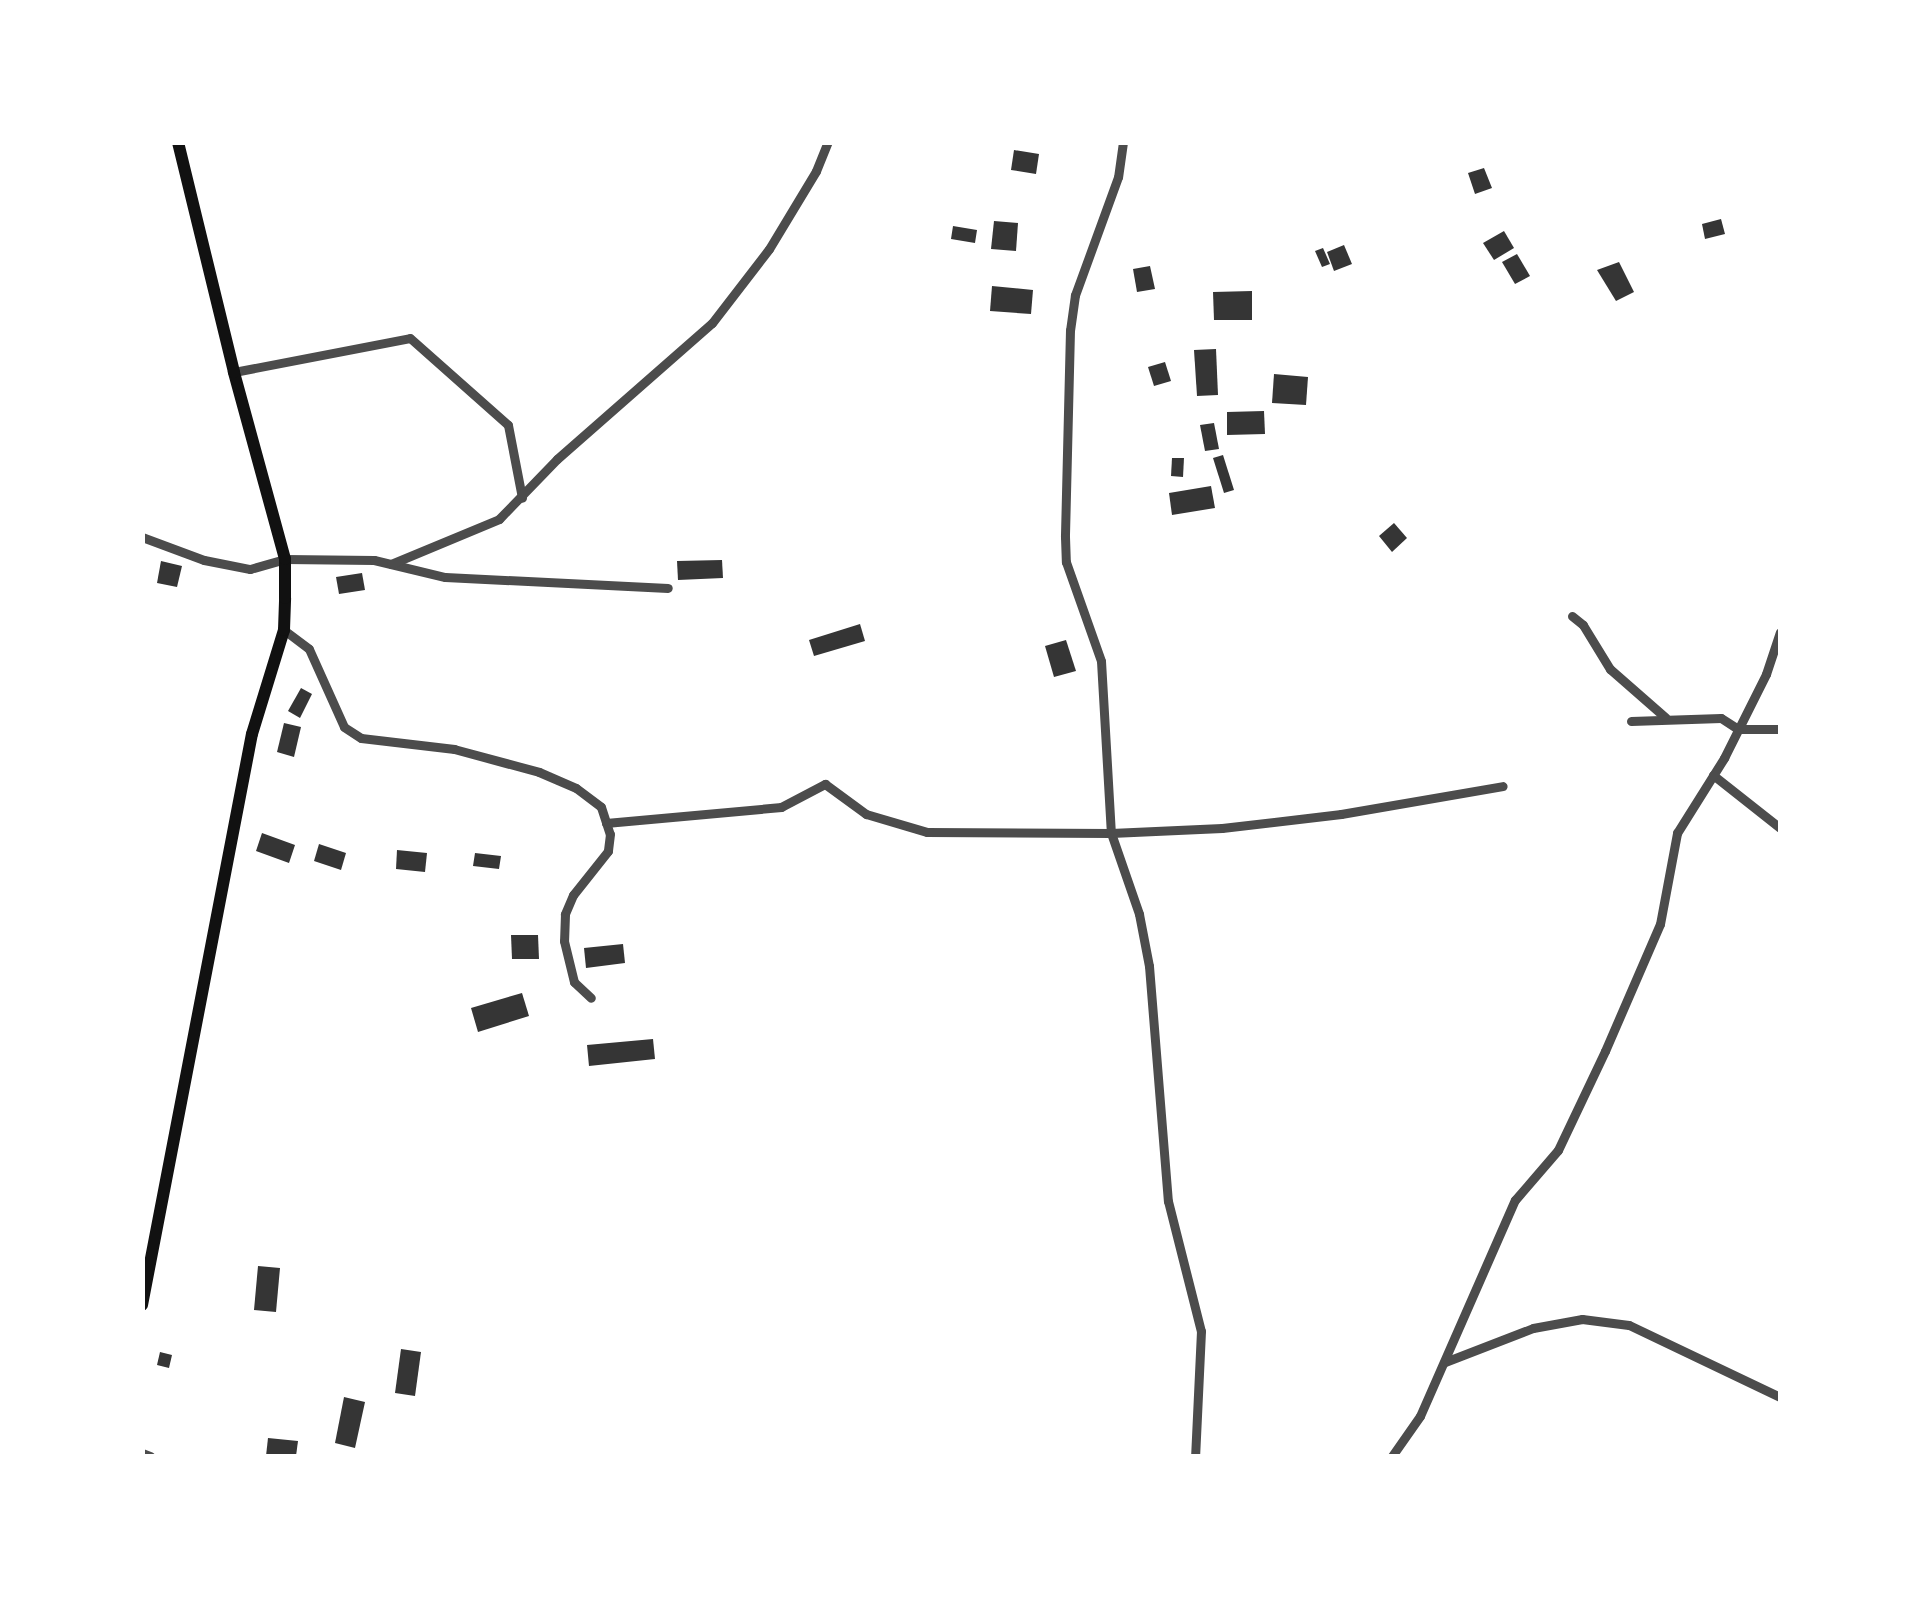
<!DOCTYPE html>
<style>
body{margin:0}
#map{position:relative;width:1923px;height:1599px;overflow:hidden;background:#fff;font-family:"Public Sans",sans-serif}
div>[style]{position:absolute}
[style*='--x']{left:calc(var(--x)*1px);top:calc(var(--y)*1px);width:calc(var(--w)*1px);rotate:calc(var(--a)*1deg)}
.building>*{inset:0;background:#353535}
.minor>*{height:9px;margin:-4.5px;padding:0 4.5px;transform-origin:4.5px;border-radius:4.5px;background:#4c4c4c}
.secondary>*{height:12px;margin:-6px;padding:0 6px;transform-origin:6px;border-radius:6px;background:#111}
span{translate:-50% -50%;white-space:nowrap;text-align:center;line-height:1.15;-webkit-text-stroke:8px #fff;paint-order:stroke}
.frame{position:absolute;inset:0;border:145px solid #fff;pointer-events:none}
</style>
<div id="map">
<div class="building">
<i style="clip-path:polygon(1014px 150px,1039px 154px,1036px 174px,1011px 170px)"></i>
<i style="clip-path:polygon(1484px 168px,1492px 188px,1475px 194px,1468px 173px)"></i>
<i style="clip-path:polygon(1721px 219px,1725px 234px,1705px 239px,1702px 224px)"></i>
<i style="clip-path:polygon(994px 221px,1018px 223px,1016px 251px,991px 249px)"></i>
<i style="clip-path:polygon(953px 226px,977px 230px,975px 243px,951px 239px)"></i>
<i style="clip-path:polygon(1504px 231px,1514px 248px,1494px 260px,1483px 243px)"></i>
<i style="clip-path:polygon(1344px 245px,1352px 264px,1334px 271px,1327px 252px)"></i>
<i style="clip-path:polygon(1323px 248px,1330px 264px,1322px 267px,1315px 251px)"></i>
<i style="clip-path:polygon(1517px 254px,1530px 276px,1515px 284px,1502px 262px)"></i>
<i style="clip-path:polygon(1619px 262px,1634px 292px,1616px 301px,1597px 270px)"></i>
<i style="clip-path:polygon(1150px 266px,1155px 289px,1137px 292px,1133px 269px)"></i>
<i style="clip-path:polygon(992px 286px,1033px 290px,1031px 314px,990px 311px)"></i>
<i style="clip-path:polygon(1252px 291px,1252px 320px,1214px 320px,1213px 292px)"></i>
<i style="clip-path:polygon(1216px 349px,1218px 395px,1197px 396px,1194px 350px)"></i>
<i style="clip-path:polygon(1165px 362px,1171px 381px,1154px 386px,1148px 367px)"></i>
<i style="clip-path:polygon(1274px 374px,1308px 377px,1306px 405px,1272px 403px)"></i>
<i style="clip-path:polygon(1264px 411px,1265px 434px,1227px 435px,1227px 412px)"></i>
<i style="clip-path:polygon(1214px 423px,1219px 449px,1205px 451px,1200px 425px)"></i>
<i style="clip-path:polygon(1223px 455px,1234px 490px,1224px 493px,1213px 458px)"></i>
<i style="clip-path:polygon(1172px 458px,1184px 458px,1183px 477px,1171px 476px)"></i>
<i style="clip-path:polygon(1211px 486px,1215px 508px,1172px 515px,1169px 493px)"></i>
<i style="clip-path:polygon(1394px 523px,1407px 538px,1392px 552px,1379px 536px)"></i>
<i style="clip-path:polygon(722px 560px,723px 578px,678px 580px,677px 561px)"></i>
<i style="clip-path:polygon(161px 561px,182px 566px,177px 587px,157px 583px)"></i>
<i style="clip-path:polygon(362px 573px,365px 590px,339px 594px,336px 577px)"></i>
<i style="clip-path:polygon(860px 624px,865px 641px,814px 656px,809px 640px)"></i>
<i style="clip-path:polygon(1066px 640px,1076px 671px,1054px 677px,1045px 646px)"></i>
<i style="clip-path:polygon(301px 688px,312px 694px,300px 718px,288px 711px)"></i>
<i style="clip-path:polygon(284px 723px,301px 727px,294px 757px,277px 752px)"></i>
<i style="clip-path:polygon(262px 833px,295px 845px,289px 863px,256px 851px)"></i>
<i style="clip-path:polygon(319px 844px,346px 853px,341px 870px,314px 861px)"></i>
<i style="clip-path:polygon(397px 850px,427px 853px,425px 872px,396px 869px)"></i>
<i style="clip-path:polygon(475px 853px,501px 856px,499px 869px,473px 866px)"></i>
<i style="clip-path:polygon(511px 935px,538px 935px,539px 959px,512px 959px)"></i>
<i style="clip-path:polygon(623px 944px,625px 963px,586px 968px,584px 948px)"></i>
<i style="clip-path:polygon(522px 993px,529px 1016px,478px 1032px,471px 1008px)"></i>
<i style="clip-path:polygon(653px 1039px,655px 1059px,589px 1066px,587px 1045px)"></i>
<i style="clip-path:polygon(258px 1266px,280px 1268px,276px 1312px,254px 1310px)"></i>
<i style="clip-path:polygon(401px 1349px,421px 1352px,415px 1396px,395px 1393px)"></i>
<i style="clip-path:polygon(160px 1352px,172px 1355px,169px 1368px,157px 1365px)"></i>
<i style="clip-path:polygon(344px 1397px,365px 1402px,355px 1448px,335px 1443px)"></i>
<i style="clip-path:polygon(268px 1438px,298px 1441px,296px 1456px,266px 1456px)"></i>
</div>
<div class="minor">
<i style="--x:1123;--y:142;--w:35;--a:98"></i>
<i style="--x:1118;--y:177;--w:126;--a:110"></i>
<i style="--x:1075;--y:295;--w:35;--a:98"></i>
<i style="--x:1070;--y:330;--w:207;--a:91.4"></i>
<i style="--x:1065;--y:537;--w:25;--a:88"></i>
<i style="--x:1066;--y:562;--w:105;--a:70.5"></i>
<i style="--x:1101;--y:661;--w:172;--a:86.7"></i>
<i style="--x:1111;--y:833;--w:86;--a:70.9"></i>
<i style="--x:1139;--y:914;--w:53;--a:79.1"></i>
<i style="--x:1149;--y:966;--w:236;--a:85.4"></i>
<i style="--x:1168;--y:1201;--w:134;--a:75.8"></i>
<i style="--x:1201;--y:1331;--w:125;--a:92.7"></i>
<i style="--x:234;--y:372;--w:179;--a:-10.9"></i>
<i style="--x:410;--y:338;--w:131;--a:41.6"></i>
<i style="--x:508;--y:425;--w:74;--a:79.1"></i>
<i style="--x:142;--y:537;--w:66;--a:20.4"></i>
<i style="--x:204;--y:560;--w:47;--a:11.1"></i>
<i style="--x:250;--y:569;--w:36;--a:-16"></i>
<i style="--x:285;--y:559;--w:89;--a:0.6"></i>
<i style="--x:374;--y:560;--w:73;--a:13.5"></i>
<i style="--x:445;--y:577;--w:223;--a:2.8"></i>
<i style="--x:391;--y:564;--w:117;--a:-22.6"></i>
<i style="--x:499;--y:519;--w:83;--a:-46"></i>
<i style="--x:557;--y:459;--w:206;--a:-41.3"></i>
<i style="--x:712;--y:323;--w:93;--a:-52.4"></i>
<i style="--x:769;--y:249;--w:91;--a:-58.9"></i>
<i style="--x:816;--y:171;--w:31;--a:-68"></i>
<i style="--x:1572;--y:616;--w:14;--a:39"></i>
<i style="--x:1583;--y:625;--w:52;--a:58.5"></i>
<i style="--x:1610;--y:669;--w:74;--a:41.2"></i>
<i style="--x:284;--y:630;--w:31;--a:37"></i>
<i style="--x:309;--y:649;--w:85;--a:65.8"></i>
<i style="--x:344;--y:727;--w:20;--a:33"></i>
<i style="--x:361;--y:738;--w:94;--a:6.7"></i>
<i style="--x:454;--y:749;--w:88;--a:15.1"></i>
<i style="--x:539;--y:772;--w:40;--a:23.4"></i>
<i style="--x:576;--y:788;--w:31;--a:37"></i>
<i style="--x:601;--y:807;--w:28;--a:72"></i>
<i style="--x:610;--y:834;--w:17;--a:97"></i>
<i style="--x:608;--y:851;--w:56;--a:128.5"></i>
<i style="--x:573;--y:895;--w:21;--a:113"></i>
<i style="--x:565;--y:914;--w:27;--a:92"></i>
<i style="--x:564;--y:941;--w:42;--a:76.3"></i>
<i style="--x:574;--y:982;--w:23;--a:43"></i>
<i style="--x:1631;--y:721;--w:90;--a:-1.9"></i>
<i style="--x:1721;--y:718;--w:20;--a:33"></i>
<i style="--x:1738;--y:729;--w:42;--a:0"></i>
<i style="--x:1713;--y:775;--w:85;--a:38.3"></i>
<i style="--x:606;--y:823;--w:176;--a:-5.2"></i>
<i style="--x:781;--y:807;--w:50;--a:-27.6"></i>
<i style="--x:825;--y:784;--w:51;--a:36.2"></i>
<i style="--x:866;--y:814;--w:64;--a:16.4"></i>
<i style="--x:927;--y:832;--w:184;--a:0.3"></i>
<i style="--x:1111;--y:833;--w:111;--a:-2.6"></i>
<i style="--x:1222;--y:828;--w:120;--a:-6.7"></i>
<i style="--x:1341;--y:814;--w:164;--a:-9.8"></i>
<i style="--x:1445;--y:1362;--w:94;--a:-21.1"></i>
<i style="--x:1533;--y:1328;--w:50;--a:-10.4"></i>
<i style="--x:1582;--y:1319;--w:47;--a:7.3"></i>
<i style="--x:1629;--y:1325;--w:167;--a:25.5"></i>
<i style="--x:142;--y:1453;--w:9;--a:21"></i>
<i style="--x:1392;--y:1456;--w:49;--a:-55"></i>
<i style="--x:1420;--y:1416;--w:236;--a:-66.3"></i>
<i style="--x:1515;--y:1200;--w:66;--a:-49.3"></i>
<i style="--x:1558;--y:1150;--w:110;--a:-64.6"></i>
<i style="--x:1605;--y:1051;--w:138;--a:-66.6"></i>
<i style="--x:1660;--y:924;--w:93;--a:-79.4"></i>
<i style="--x:1677;--y:833;--w:89;--a:-57.9"></i>
<i style="--x:1724;--y:758;--w:94;--a:-63.4"></i>
<i style="--x:1766;--y:674;--w:44;--a:-71.6"></i>
</div>
<div class="secondary">
<i style="--x:142;--y:1305;--w:581;--a:-79.1"></i>
<i style="--x:252;--y:734;--w:109;--a:-72.9"></i>
<i style="--x:284;--y:630;--w:32;--a:-88"></i>
<i style="--x:285;--y:598;--w:39;--a:-90"></i>
<i style="--x:285;--y:559;--w:194;--a:-105.3"></i>
<i style="--x:234;--y:372;--w:237;--a:-103.7"></i>
</div>
<div class="frame"></div>
</div>
